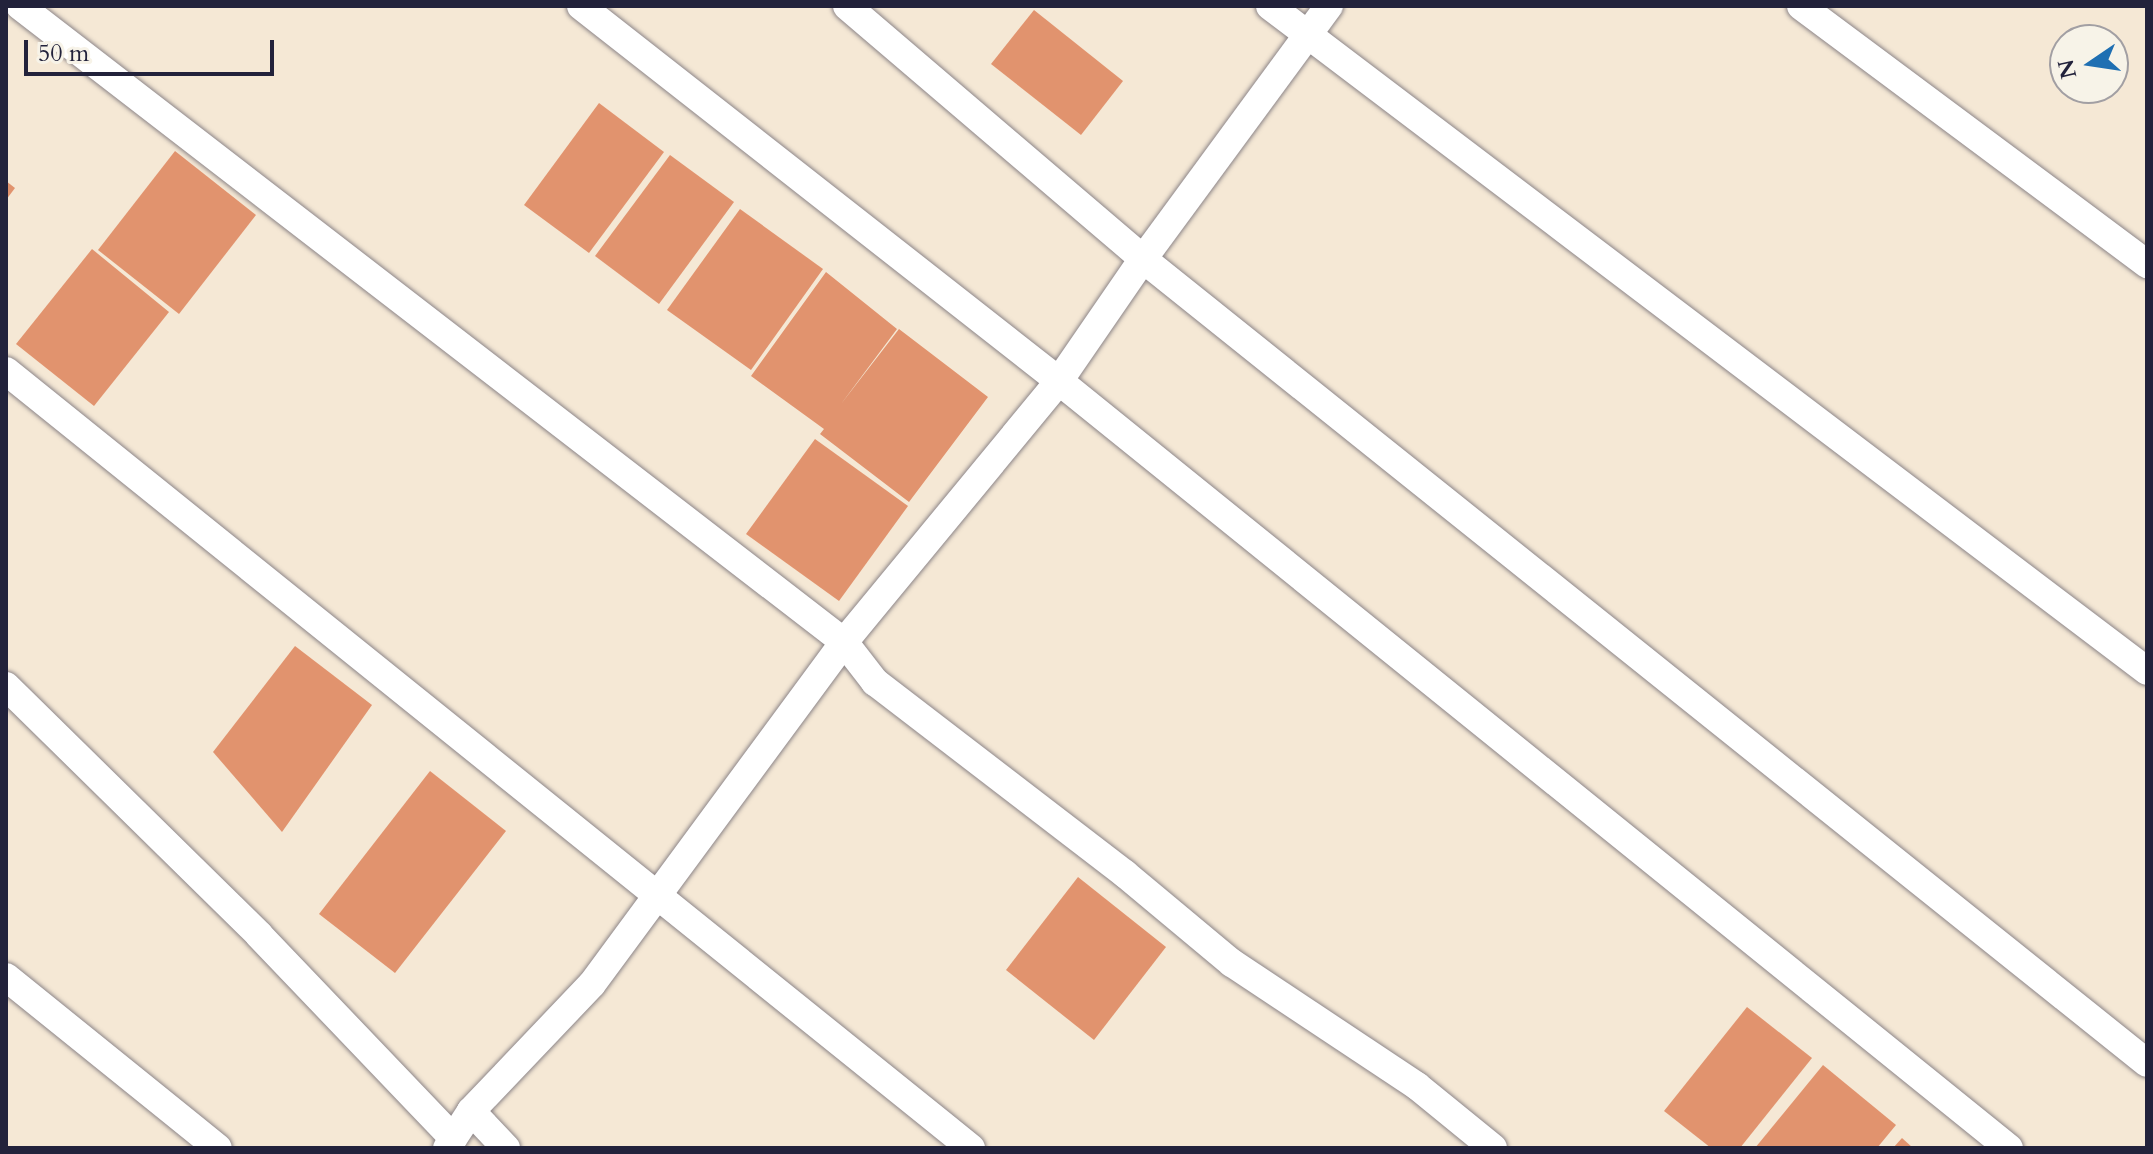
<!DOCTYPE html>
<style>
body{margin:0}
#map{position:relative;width:2153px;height:1154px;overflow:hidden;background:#f5e8d5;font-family:Cardo,serif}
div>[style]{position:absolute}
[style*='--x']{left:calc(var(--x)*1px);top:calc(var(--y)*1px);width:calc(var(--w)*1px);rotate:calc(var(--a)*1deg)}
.building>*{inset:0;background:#e1936e}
.roads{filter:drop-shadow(0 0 2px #8c8588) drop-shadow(0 0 2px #8c8588)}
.street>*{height:28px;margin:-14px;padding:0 14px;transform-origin:14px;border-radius:14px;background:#fff}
span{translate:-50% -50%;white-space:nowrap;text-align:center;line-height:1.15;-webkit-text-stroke:6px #f7f3e8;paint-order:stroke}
.frame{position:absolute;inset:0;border:8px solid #22223b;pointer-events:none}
.north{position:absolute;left:2049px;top:24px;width:80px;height:80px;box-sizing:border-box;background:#f7f3e8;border:2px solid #a29fa3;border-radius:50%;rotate:257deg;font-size:22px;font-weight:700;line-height:32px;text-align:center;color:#22223b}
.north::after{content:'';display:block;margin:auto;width:28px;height:36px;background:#1f6fb2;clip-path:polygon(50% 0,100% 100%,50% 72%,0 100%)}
.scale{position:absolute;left:24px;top:40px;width:250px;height:36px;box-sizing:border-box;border:4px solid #22223b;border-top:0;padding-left:10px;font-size:24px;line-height:28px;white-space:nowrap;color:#22223b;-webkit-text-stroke:6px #f7f3e8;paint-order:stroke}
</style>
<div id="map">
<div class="building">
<i style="clip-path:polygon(1034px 10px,1123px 81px,1081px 135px,991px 64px)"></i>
<i style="clip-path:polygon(599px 103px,664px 152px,589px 253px,524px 205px)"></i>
<i style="clip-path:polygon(175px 151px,256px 215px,179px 314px,98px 250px)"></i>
<i style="clip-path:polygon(670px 155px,734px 202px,659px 304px,595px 256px)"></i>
<i style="clip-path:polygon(6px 181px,15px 188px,6px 200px)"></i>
<i style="clip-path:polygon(740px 209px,823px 269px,751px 370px,667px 310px)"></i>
<i style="clip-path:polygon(92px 249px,169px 312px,94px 406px,16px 344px)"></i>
<i style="clip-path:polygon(826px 272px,897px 329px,841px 404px,899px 329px,988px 397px,909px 502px,820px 434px,824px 429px,751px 376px)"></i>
<i style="clip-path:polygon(815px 439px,908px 506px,839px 601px,746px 534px)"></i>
<i style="clip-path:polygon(295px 646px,372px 705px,282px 832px,213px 752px)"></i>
<i style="clip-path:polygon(430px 771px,506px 831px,395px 973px,319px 914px)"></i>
<i style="clip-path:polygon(1078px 877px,1166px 947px,1094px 1040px,1006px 970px)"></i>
<i style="clip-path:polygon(1747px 1007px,1812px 1058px,1740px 1148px,1711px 1148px,1664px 1111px)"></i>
<i style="clip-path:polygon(1823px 1065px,1896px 1125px,1877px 1148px,1755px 1148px)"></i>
<i style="clip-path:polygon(1902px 1138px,1913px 1148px,1893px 1148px)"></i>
</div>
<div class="roads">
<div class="street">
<i style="--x:20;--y:6;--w:1041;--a:37.66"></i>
<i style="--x:844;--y:642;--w:51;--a:52.2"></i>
<i style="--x:875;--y:682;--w:315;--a:37.5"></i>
<i style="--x:1125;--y:874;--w:139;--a:39.8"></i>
<i style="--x:1232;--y:963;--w:222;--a:33.6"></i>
<i style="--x:1417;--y:1086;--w:98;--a:39.2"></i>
<i style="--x:581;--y:6;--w:608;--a:38.11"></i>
<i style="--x:1059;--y:381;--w:1221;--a:38.92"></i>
<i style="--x:847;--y:6;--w:389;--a:40.5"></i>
<i style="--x:1143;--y:259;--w:1286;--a:38.69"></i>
<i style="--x:1270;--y:6;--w:1101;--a:37.17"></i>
<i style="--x:1801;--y:6;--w:432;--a:36.7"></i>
<i style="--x:6;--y:371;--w:1239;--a:38.84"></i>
<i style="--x:6;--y:686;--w:355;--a:44.5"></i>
<i style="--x:259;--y:935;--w:281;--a:46.3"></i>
<i style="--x:6;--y:977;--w:272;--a:38.9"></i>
<i style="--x:471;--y:1111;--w:51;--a:46.6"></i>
<i style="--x:447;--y:1148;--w:44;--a:-57"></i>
<i style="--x:471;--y:1111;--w:175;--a:-46.4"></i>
<i style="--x:592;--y:984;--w:425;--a:-53.6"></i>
<i style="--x:844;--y:642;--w:338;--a:-50.5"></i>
<i style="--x:1059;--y:381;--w:148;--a:-55.5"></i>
<i style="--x:1143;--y:259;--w:314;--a:-53.7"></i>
</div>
</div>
<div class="frame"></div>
<div class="north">N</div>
<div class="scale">50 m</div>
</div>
